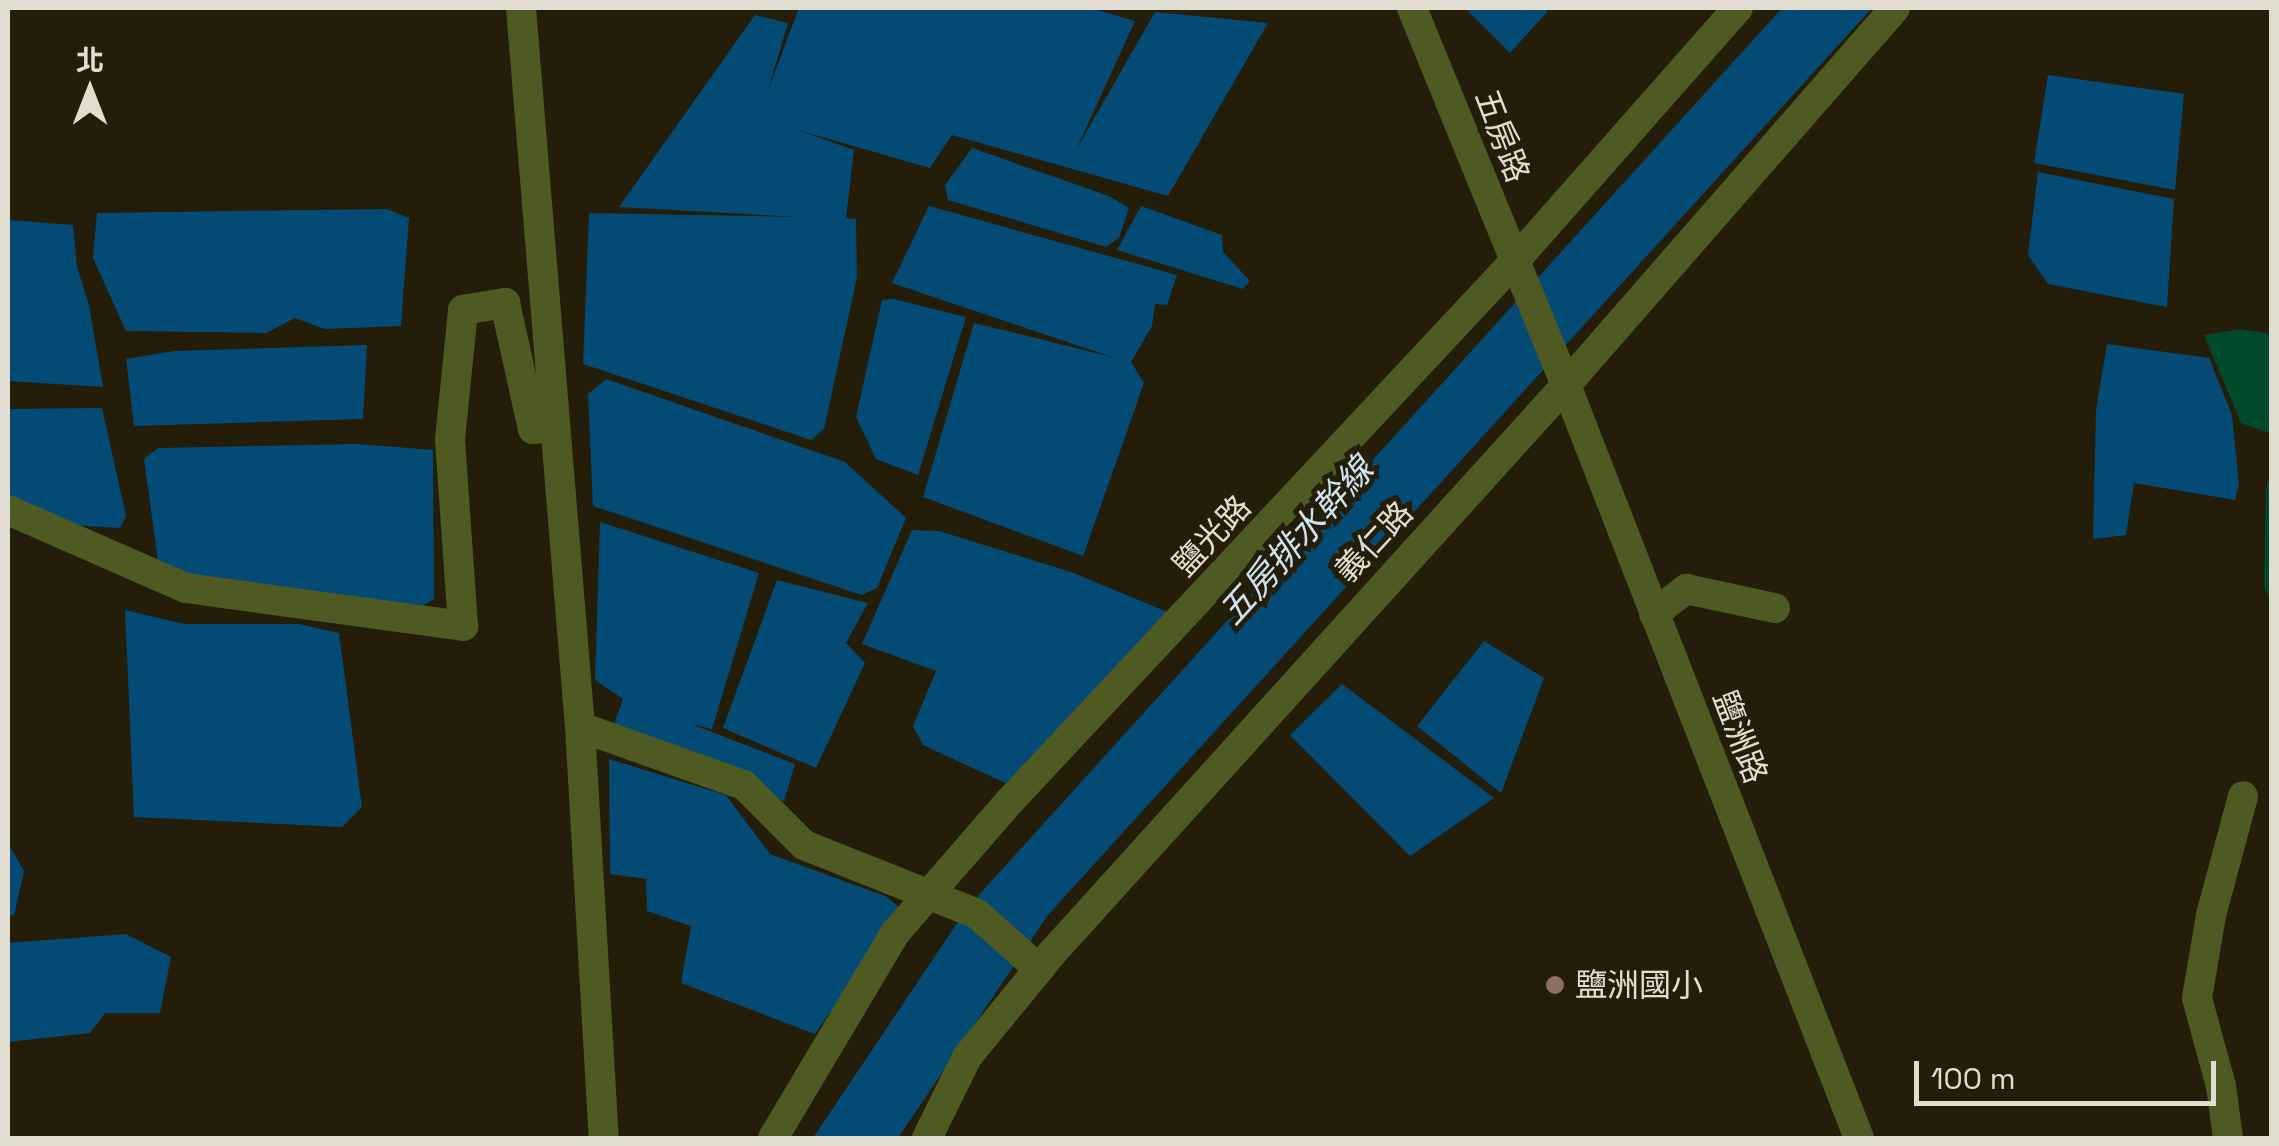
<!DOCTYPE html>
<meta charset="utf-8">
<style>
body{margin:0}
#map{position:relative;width:2279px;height:1146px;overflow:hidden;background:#231d09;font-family:"Space Grotesk","Noto Sans TC",sans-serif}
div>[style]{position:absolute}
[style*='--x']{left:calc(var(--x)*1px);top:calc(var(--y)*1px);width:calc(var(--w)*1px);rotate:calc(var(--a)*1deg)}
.green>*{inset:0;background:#004a2b}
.water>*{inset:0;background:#034b74}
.minor>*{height:30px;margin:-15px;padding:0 15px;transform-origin:15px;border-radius:15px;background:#4f5922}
.dots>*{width:28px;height:28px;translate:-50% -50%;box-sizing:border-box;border:5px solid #231d09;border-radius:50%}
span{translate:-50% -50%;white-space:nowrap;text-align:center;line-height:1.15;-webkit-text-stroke:10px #231d09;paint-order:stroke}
.street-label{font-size:32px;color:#e1ded1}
.poi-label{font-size:32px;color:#e1ded1}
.left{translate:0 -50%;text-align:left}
.water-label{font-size:35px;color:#cfe2f1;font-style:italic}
.frame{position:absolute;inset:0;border:10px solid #e1ded1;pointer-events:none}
.north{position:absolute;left:40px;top:40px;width:100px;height:100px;-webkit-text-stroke:8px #231d09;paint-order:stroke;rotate:0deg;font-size:28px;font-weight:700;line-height:40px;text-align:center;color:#e1ded1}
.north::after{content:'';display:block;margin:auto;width:35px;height:45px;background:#e1ded1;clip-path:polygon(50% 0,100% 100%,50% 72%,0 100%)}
.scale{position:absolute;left:1914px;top:1061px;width:302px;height:45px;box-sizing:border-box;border:5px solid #e1ded1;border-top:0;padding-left:12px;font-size:30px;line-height:35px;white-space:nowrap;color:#e1ded1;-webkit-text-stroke:8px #231d09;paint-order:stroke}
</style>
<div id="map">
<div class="green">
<i style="clip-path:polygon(2241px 329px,2271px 334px,2271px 434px,2241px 423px,2204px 335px)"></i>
<i style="clip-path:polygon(2271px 464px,2271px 602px,2264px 586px,2266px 491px)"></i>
</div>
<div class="water">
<i style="clip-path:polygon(799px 8px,1091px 8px,1135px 21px,1076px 150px,1155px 12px,1268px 23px,1168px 196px,952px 135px,930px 168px,798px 130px,854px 150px,846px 218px,856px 219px,857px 277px,824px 429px,811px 440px,583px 364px,589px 213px,800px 217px,619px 207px,755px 15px,788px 23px,768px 90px)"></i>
<i style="clip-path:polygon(1465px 8px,1544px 8px,1548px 11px,1510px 53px)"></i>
<i style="clip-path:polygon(1782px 8px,1872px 8px,1048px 915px,898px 1138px,813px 1138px,968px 907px)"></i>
<i style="clip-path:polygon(2048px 75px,2184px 94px,2175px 190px,2034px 163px)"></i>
<i style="clip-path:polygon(972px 148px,1109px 196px,1129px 208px,1119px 238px,1106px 247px,948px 200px,945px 185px)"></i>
<i style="clip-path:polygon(2038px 172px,2174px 199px,2167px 307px,2048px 284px,2028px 255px)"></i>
<i style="clip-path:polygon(929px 206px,1177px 275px,1167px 305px,1155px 304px,1152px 326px,1131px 362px,1144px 383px,1083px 556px,923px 497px,974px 323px,1112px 357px,892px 283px)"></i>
<i style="clip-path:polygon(1141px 206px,1222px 235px,1223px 252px,1250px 281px,1243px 289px,1117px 250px)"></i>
<i style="clip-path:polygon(387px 209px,409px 218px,401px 326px,325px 329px,295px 318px,266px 333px,126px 331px,93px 258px,97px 213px)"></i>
<i style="clip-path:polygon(8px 220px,73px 225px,77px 267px,89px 305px,103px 387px,8px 381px)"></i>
<i style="clip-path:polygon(894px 299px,966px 317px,918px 475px,876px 459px,856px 417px,882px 300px)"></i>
<i style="clip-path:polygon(2107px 344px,2209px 358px,2232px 415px,2239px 484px,2235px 500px,2134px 483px,2126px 535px,2093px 539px,2096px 410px)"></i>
<i style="clip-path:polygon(367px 345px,363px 419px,134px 426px,126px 359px,174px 351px)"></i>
<i style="clip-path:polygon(606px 379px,845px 462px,906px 518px,877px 588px,862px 595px,593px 506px,588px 394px)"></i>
<i style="clip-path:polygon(102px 408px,126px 516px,120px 528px,52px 524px,8px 505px,8px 409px)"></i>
<i style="clip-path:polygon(358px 444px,433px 450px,434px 599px,415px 611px,326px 592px,161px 583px,144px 459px,158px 448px)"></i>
<i style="clip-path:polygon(600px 522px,759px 573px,712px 729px,691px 724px,795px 764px,784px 801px,770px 799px,614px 724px,623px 699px,595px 680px)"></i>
<i style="clip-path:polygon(912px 530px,939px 531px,1074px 573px,1172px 614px,1020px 790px,923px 745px,913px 726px,936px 671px,862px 644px)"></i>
<i style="clip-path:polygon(777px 580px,868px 603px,846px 643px,865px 663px,816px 768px,723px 728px)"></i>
<i style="clip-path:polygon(125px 610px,184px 624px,299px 624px,339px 633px,362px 807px,342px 827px,134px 817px)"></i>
<i style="clip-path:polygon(1484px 641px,1544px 678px,1501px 793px,1417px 726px)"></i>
<i style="clip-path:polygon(1342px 684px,1494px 798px,1410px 856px,1290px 735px)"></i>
<i style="clip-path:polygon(609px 759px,726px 795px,770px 854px,885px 896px,902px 909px,815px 1034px,681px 983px,691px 926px,647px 911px,646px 879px,610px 874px)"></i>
<i style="clip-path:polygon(8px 843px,24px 871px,14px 915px,8px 916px)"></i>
<i style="clip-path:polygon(126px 934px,171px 957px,160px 1013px,105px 1013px,90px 1033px,8px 1042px,8px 943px)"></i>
</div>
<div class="minor">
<i style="--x:521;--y:8;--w:721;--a:85.31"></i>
<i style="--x:580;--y:727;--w:412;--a:86.7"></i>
<i style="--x:1412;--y:8;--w:407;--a:67.8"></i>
<i style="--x:1566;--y:385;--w:808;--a:68.74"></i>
<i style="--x:8;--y:510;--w:194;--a:23.7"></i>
<i style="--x:186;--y:588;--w:280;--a:7.8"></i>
<i style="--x:463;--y:626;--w:187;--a:-94"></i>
<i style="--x:450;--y:439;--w:130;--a:-84.2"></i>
<i style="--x:463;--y:310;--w:43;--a:-9.5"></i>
<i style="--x:505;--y:303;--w:129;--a:77.5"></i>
<i style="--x:533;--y:429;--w:20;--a:-6"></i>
<i style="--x:1654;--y:614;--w:41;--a:-38"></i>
<i style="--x:1686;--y:589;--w:91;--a:12.1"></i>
<i style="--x:580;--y:727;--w:174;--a:19.5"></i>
<i style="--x:744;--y:785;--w:85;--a:45"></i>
<i style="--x:804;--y:845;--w:186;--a:21.7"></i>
<i style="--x:977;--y:914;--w:83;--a:41.6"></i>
<i style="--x:773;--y:1138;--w:240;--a:-59.2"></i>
<i style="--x:896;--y:932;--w:174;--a:-49"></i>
<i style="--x:1010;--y:801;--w:737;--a:-46.93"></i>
<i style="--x:1513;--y:263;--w:340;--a:-48.6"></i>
<i style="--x:927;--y:1138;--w:90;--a:-63.7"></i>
<i style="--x:967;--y:1057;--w:136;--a:-50.7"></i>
<i style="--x:1053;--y:952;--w:765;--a:-47.86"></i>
<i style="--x:1566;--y:385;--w:500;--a:-48.89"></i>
<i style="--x:2228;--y:1138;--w:52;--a:-97.7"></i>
<i style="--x:2221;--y:1086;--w:91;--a:-105.3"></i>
<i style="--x:2197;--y:998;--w:84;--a:-80.4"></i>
<i style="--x:2211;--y:915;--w:123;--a:-74.9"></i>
</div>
<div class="dots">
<i style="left:1555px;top:985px;background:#8d6e63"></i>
</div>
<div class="street-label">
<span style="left:1502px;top:136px;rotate:69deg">五房路</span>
<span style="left:1212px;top:536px;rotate:-47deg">鹽光路</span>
<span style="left:1374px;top:542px;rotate:-47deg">義仁路</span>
<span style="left:1740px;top:737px;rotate:69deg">鹽洲路</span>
</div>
<div class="poi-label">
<span class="left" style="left:1575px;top:985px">鹽洲國小</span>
</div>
<div class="water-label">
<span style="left:1296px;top:541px;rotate:-48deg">五房排水幹線</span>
</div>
<div class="frame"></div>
<div class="north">北</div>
<div class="scale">100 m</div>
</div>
